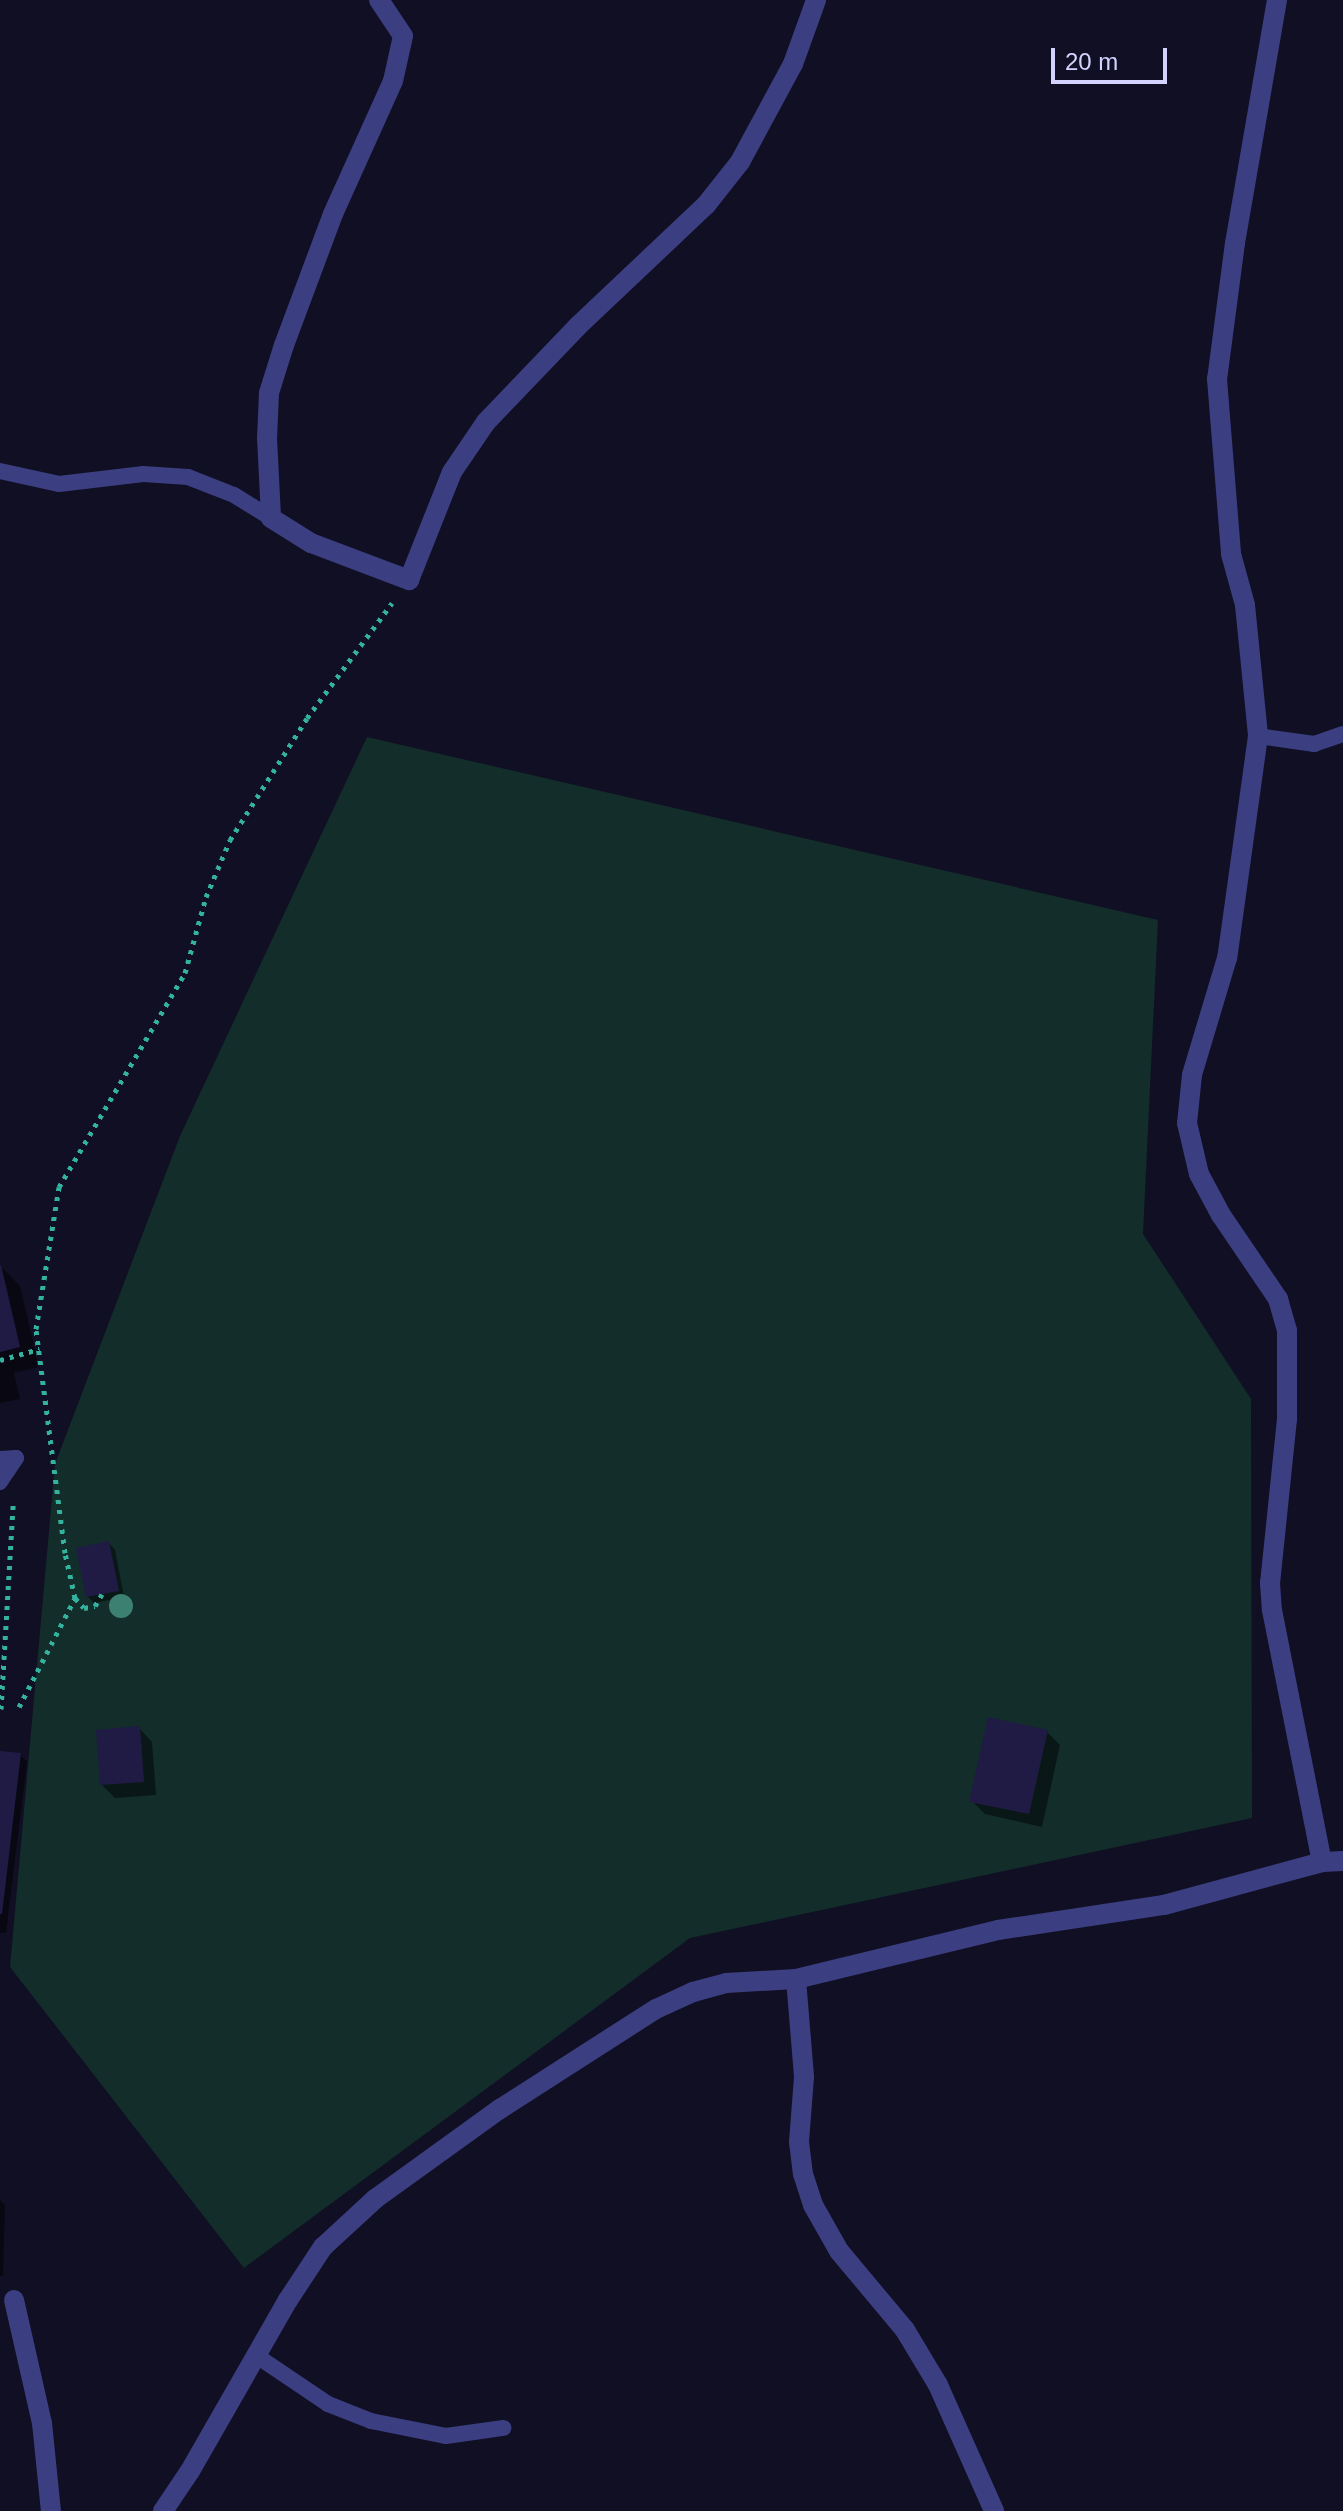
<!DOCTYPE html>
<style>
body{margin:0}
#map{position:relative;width:1343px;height:2511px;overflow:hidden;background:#110f23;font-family:Arial,sans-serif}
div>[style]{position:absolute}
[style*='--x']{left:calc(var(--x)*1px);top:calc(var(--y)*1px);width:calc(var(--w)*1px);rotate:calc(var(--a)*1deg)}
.green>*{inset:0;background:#122d2a}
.shadow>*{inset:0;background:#0007}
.building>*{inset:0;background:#201b44}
.path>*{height:5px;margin-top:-2.5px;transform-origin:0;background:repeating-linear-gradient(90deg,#32b29f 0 4px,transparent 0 10px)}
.service>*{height:16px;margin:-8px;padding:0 8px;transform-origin:8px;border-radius:8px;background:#3b3e81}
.minor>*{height:20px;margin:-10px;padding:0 10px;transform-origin:10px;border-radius:10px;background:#3b3e81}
.trees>*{width:24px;height:24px;margin:-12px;border-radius:50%;background:#3c8072}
span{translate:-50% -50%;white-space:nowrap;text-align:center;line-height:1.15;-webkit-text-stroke:6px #110f23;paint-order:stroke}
.scale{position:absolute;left:1051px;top:48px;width:116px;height:36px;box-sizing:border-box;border:4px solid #d4d2fe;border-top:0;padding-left:10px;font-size:24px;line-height:28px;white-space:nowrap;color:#d4d2fe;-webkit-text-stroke:6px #110f23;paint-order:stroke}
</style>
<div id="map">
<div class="green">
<i style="clip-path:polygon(367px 737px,1158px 920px,1143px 1234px,1251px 1399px,1252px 1818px,690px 1938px,244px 2268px,10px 1967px,55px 1464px,180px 1136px)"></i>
</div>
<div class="shadow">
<i style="clip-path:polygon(0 1266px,20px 1286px,39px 1367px,14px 1373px,20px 1399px,0 1403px)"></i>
<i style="clip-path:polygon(109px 1543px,115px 1550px,124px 1597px,94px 1603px,87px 1596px)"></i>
<i style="clip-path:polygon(139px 1728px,152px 1742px,156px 1795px,115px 1798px,101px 1784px)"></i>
<i style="clip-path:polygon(1047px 1732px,1060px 1745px,1042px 1827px,985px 1814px,972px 1801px)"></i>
<i style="clip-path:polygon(0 1753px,20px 1755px,27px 1762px,6px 1933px,0 1933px)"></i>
<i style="clip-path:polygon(0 2200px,5px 2205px,3px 2276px,0 2276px)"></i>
</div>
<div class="building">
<i style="clip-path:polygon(1px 1265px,20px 1347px,0 1352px,0 1266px)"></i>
<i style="clip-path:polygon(109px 1541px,119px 1591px,86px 1597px,76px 1548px)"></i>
<i style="clip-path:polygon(988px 1717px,1048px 1730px,1029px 1814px,969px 1802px)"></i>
<i style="clip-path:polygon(140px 1726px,144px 1782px,100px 1785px,96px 1730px)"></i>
<i style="clip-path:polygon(0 1751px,21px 1753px,2px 1914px,0 1914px)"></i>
</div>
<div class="path">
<i style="--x:0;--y:1360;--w:41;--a:-15.8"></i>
<i style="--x:75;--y:1598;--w:13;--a:48"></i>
<i style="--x:84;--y:1608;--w:11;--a:-10"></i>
<i style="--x:95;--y:1606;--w:14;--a:-60"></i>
<i style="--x:19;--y:1707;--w:123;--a:-62.8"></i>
<i style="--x:75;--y:1598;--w:46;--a:-102.5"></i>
<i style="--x:65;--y:1553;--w:226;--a:-97.4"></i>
<i style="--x:36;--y:1329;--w:144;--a:-80.8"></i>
<i style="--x:59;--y:1187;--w:248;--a:-59.5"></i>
<i style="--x:185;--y:973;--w:79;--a:-74.6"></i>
<i style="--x:206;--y:897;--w:62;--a:-67.2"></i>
<i style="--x:230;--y:840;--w:144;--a:-57.7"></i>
<i style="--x:307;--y:718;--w:143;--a:-53.5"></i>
<i style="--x:1;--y:1709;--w:205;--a:-86.6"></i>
</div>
<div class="service">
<i style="--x:0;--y:471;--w:60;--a:12.4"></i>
<i style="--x:59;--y:484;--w:85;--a:-6.8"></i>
<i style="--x:143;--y:474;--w:45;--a:3.8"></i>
<i style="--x:188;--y:477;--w:49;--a:21.4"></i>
<i style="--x:234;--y:495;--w:44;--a:31.9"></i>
<i style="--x:1258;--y:736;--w:57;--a:8.1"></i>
<i style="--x:1314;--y:744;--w:31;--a:-19"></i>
<i style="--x:0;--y:1459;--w:16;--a:-4"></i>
<i style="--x:16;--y:1458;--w:29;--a:124"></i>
<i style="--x:257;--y:2356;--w:86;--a:34.1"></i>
<i style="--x:328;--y:2404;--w:46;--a:21.6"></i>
<i style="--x:371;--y:2421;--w:76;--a:11.3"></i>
<i style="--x:446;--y:2436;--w:58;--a:-8"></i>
</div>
<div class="minor">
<i style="--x:379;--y:0;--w:43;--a:56.3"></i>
<i style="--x:403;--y:36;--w:46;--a:102.5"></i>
<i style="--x:393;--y:81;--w:146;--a:114.3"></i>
<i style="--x:333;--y:214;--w:140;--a:110.5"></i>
<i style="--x:284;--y:345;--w:50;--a:107.4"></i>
<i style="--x:269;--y:393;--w:45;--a:92.5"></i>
<i style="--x:267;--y:438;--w:80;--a:87.1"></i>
<i style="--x:271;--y:518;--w:47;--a:32"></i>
<i style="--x:311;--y:543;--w:105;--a:20.7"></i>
<i style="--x:409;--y:580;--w:116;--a:-68.3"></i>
<i style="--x:452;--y:472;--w:60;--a:-55.8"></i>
<i style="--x:486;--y:422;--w:134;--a:-46.2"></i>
<i style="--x:579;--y:325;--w:175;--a:-43.4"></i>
<i style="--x:706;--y:205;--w:55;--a:-51.7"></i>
<i style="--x:740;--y:162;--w:111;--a:-61.6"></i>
<i style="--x:793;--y:64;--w:68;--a:-70.2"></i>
<i style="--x:1277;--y:0;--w:247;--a:99.8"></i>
<i style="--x:1235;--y:243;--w:137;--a:97.5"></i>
<i style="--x:1217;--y:379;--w:176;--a:85.4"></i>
<i style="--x:1231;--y:554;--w:53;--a:74.6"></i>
<i style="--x:1245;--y:605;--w:132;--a:84.3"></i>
<i style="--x:1258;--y:736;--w:224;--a:97.9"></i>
<i style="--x:1227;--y:958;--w:122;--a:106.7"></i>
<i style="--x:1192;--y:1075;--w:48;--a:95.9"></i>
<i style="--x:1187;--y:1123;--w:52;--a:76.8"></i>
<i style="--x:1199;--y:1174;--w:47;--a:61.8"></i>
<i style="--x:1221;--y:1215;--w:102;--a:55.8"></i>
<i style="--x:1278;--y:1299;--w:32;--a:74"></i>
<i style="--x:1287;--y:1330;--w:89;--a:90"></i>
<i style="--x:1287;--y:1419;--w:165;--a:95.9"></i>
<i style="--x:1270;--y:1583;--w:27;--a:86"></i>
<i style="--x:1272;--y:1610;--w:257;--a:78.8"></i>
<i style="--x:796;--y:1979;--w:98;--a:85.3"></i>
<i style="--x:804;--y:2077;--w:65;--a:94.4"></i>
<i style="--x:799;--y:2142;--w:32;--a:83"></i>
<i style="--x:803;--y:2174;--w:33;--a:72"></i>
<i style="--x:813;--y:2205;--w:53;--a:60.5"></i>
<i style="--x:839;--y:2251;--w:103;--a:50.1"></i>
<i style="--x:905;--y:2330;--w:64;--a:59"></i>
<i style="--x:938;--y:2385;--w:138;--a:66"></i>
<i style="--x:14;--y:2300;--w:126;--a:77.2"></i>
<i style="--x:42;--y:2423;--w:88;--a:84.2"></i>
<i style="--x:163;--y:2511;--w:48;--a:-56"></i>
<i style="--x:190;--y:2471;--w:197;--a:-60.2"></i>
<i style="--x:288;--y:2300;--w:64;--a:-56.6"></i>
<i style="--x:323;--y:2247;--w:71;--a:-42.7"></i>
<i style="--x:375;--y:2199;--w:154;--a:-35.8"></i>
<i style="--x:500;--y:2109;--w:185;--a:-32.7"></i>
<i style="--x:656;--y:2009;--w:41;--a:-24.7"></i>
<i style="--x:693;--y:1992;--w:34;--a:-15"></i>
<i style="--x:726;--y:1983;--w:70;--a:-3.3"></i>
<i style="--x:796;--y:1979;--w:208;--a:-13.6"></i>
<i style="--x:998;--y:1930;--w:168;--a:-8.6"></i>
<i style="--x:1164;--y:1905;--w:164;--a:-15.2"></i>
<i style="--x:1322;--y:1862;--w:21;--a:-3"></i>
</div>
<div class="trees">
<i style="left:121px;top:1606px"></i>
</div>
<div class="scale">20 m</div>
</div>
